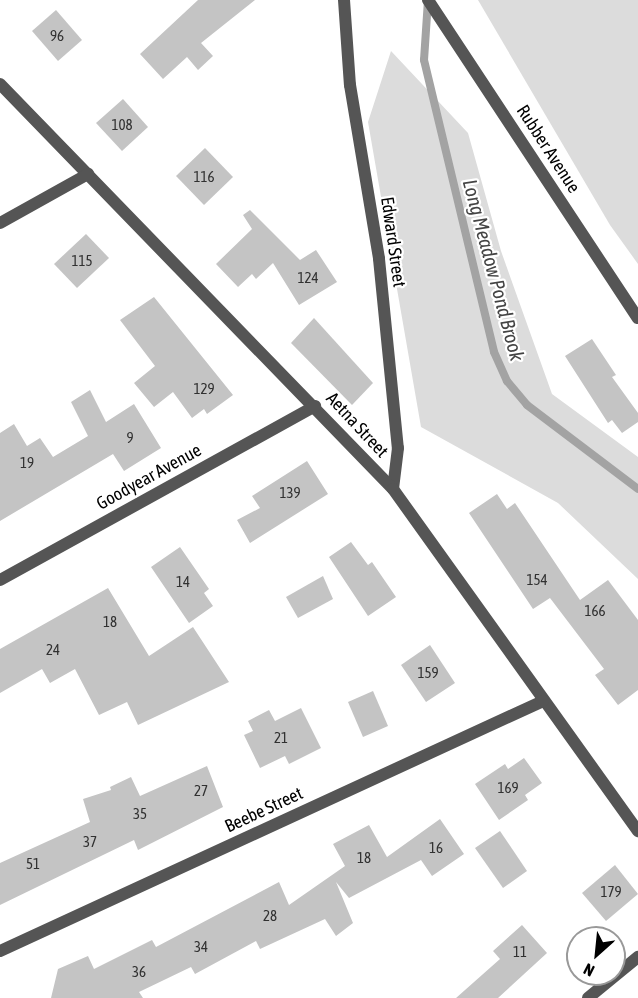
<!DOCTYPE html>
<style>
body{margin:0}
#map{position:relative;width:638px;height:998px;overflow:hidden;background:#fff;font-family:"Asap Condensed",sans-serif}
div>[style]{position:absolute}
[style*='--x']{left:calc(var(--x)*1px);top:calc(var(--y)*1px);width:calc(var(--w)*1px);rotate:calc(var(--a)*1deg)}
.green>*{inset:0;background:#dcdcdc}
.stream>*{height:8px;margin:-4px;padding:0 4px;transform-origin:4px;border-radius:4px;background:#a3a3a3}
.building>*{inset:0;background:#c4c4c4}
.minor>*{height:12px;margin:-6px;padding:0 6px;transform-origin:6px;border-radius:6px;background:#555}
.tertiary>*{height:12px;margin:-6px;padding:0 6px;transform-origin:6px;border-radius:6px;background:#555}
span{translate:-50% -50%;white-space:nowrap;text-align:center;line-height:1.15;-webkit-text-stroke:4.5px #fff;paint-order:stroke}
.number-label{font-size:15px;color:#313131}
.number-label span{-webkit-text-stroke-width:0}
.street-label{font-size:18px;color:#000}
.water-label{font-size:20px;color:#444;font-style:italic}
.north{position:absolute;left:566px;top:926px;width:60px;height:60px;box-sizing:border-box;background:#fff;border:2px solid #999;border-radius:50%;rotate:207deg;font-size:16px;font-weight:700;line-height:24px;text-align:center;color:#000}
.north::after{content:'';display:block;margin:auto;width:21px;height:27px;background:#000;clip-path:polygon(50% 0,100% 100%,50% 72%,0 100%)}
</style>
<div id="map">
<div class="green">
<i style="clip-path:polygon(478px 0,638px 0,638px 264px,610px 225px)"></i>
<i style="clip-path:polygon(391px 51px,468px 133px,501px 251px,552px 394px,638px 457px,638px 579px,558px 503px,421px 427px,368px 122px)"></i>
</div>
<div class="stream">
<i style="--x:428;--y:0;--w:60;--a:93.8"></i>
<i style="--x:424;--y:60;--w:300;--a:76.5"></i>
<i style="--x:494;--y:352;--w:32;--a:66"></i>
<i style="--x:507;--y:381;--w:31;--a:50"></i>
<i style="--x:527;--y:405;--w:139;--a:37.1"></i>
</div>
<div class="building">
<i style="clip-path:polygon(198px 0,255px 0,201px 43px,213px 56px,198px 70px,187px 57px,163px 79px,140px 54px)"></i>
<i style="clip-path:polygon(56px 10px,82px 40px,58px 61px,32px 31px)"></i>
<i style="clip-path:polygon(123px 99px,148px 127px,122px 151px,96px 123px)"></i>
<i style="clip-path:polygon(205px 148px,233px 177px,204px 205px,176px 176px)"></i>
<i style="clip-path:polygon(250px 210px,300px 260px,316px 250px,337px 282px,299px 305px,273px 263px,256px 279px,252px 274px,238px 287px,216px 264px,252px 229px,243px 215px)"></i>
<i style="clip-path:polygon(86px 234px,109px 258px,77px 288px,54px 264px)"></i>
<i style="clip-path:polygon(154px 297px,233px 395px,207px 414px,204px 409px,192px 418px,173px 392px,154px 407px,134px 383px,155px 366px,120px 320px)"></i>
<i style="clip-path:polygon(314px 318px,373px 383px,352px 405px,291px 343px)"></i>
<i style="clip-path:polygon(592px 339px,616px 375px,612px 377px,638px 413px,638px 422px,622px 433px,612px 420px,608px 423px,565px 356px)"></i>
<i style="clip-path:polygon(90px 390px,106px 422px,134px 404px,161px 448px,124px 471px,113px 454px,0 521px,0 433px,14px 424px,27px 446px,40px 438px,53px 457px,88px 436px,71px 402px)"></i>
<i style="clip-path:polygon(307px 461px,328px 494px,250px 543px,237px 520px,260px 508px,252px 496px)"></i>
<i style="clip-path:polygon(497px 494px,507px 509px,515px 503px,580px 600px,608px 580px,638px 620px,638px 690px,618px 705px,595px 675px,604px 669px,550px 598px,533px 609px,469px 513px)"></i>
<i style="clip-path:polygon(351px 542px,368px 565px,372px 562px,396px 597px,368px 616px,329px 557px)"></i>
<i style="clip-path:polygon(180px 547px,209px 589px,204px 593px,213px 606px,189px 623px,151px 567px)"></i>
<i style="clip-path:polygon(323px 576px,333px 599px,298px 618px,286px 597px)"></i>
<i style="clip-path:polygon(108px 588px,149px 656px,193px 627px,229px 682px,138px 725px,127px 702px,99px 715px,75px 669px,50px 683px,42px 669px,0 693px,0 649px)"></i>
<i style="clip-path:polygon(430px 645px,455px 683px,426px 702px,401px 665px)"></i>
<i style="clip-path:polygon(373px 691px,388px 726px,363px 737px,348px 702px)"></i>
<i style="clip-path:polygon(301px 708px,321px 748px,289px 764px,285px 756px,260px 768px,244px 735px,253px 731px,248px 721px,269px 710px,275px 721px)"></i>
<i style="clip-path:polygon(524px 758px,542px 783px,525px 795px,528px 800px,499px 820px,475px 784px,505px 764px,508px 769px)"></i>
<i style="clip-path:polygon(207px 766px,223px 807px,138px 850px,134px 840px,0 905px,0 863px,90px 822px,83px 799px,111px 790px,110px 787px,131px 777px,140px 796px)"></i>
<i style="clip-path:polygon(440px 819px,464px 854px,432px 876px,421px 860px,349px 898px,336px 882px,353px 923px,336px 936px,325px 919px,260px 949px,256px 941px,195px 974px,191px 967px,139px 992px,143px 998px,51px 998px,58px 969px,88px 956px,94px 969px,152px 940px,156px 947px,279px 882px,289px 905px,345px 866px,333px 844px,369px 825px,387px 857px)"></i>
<i style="clip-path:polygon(500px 831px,527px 871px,503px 888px,475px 848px)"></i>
<i style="clip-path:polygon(615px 865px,638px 894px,606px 921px,582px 893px)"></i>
<i style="clip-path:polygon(522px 925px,547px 953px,498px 998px,456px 998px,500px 959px,493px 951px)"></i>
</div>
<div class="minor">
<i style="--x:344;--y:0;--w:85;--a:86"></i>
<i style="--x:350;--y:85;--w:176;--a:80.5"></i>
<i style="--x:379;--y:259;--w:190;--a:84.3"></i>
<i style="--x:398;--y:448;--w:41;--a:97"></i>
<i style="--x:0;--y:84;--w:564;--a:45.86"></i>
<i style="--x:393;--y:489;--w:421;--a:54.4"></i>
<i style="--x:0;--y:223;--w:101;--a:-29.1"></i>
<i style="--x:0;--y:580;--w:360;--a:-28.9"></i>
<i style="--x:0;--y:951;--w:598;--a:-24.72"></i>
<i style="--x:588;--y:998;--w:65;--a:-39.4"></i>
</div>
<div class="tertiary">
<i style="--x:428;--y:0;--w:381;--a:56.6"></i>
</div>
<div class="number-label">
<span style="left:57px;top:36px">96</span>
<span style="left:122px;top:125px">108</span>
<span style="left:204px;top:177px">116</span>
<span style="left:82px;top:261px">115</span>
<span style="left:308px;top:278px">124</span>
<span style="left:204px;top:389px">129</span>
<span style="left:130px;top:438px">9</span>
<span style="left:27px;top:463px">19</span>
<span style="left:290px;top:493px">139</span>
<span style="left:537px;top:580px">154</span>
<span style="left:183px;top:582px">14</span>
<span style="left:595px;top:611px">166</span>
<span style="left:110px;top:622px">18</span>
<span style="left:53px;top:650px">24</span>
<span style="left:428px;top:673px">159</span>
<span style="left:281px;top:738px">21</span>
<span style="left:508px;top:788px">169</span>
<span style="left:201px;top:791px">27</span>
<span style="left:140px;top:814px">35</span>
<span style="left:90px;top:842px">37</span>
<span style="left:436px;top:848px">16</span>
<span style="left:364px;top:858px">18</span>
<span style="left:33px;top:864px">51</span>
<span style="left:611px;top:892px">179</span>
<span style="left:270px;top:916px">28</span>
<span style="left:201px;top:947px">34</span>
<span style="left:520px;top:952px">11</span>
<span style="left:139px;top:972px">36</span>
</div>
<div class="street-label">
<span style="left:548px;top:149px;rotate:57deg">Rubber Avenue</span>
<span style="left:393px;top:242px;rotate:82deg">Edward Street</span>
<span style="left:357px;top:425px;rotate:47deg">Aetna Street</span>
<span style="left:149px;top:477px;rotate:-29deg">Goodyear Avenue</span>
<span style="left:264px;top:810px;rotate:-25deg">Beebe Street</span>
</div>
<div class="water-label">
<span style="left:494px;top:270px;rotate:75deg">Long Meadow Pond Brook</span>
</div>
<div class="north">N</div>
</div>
